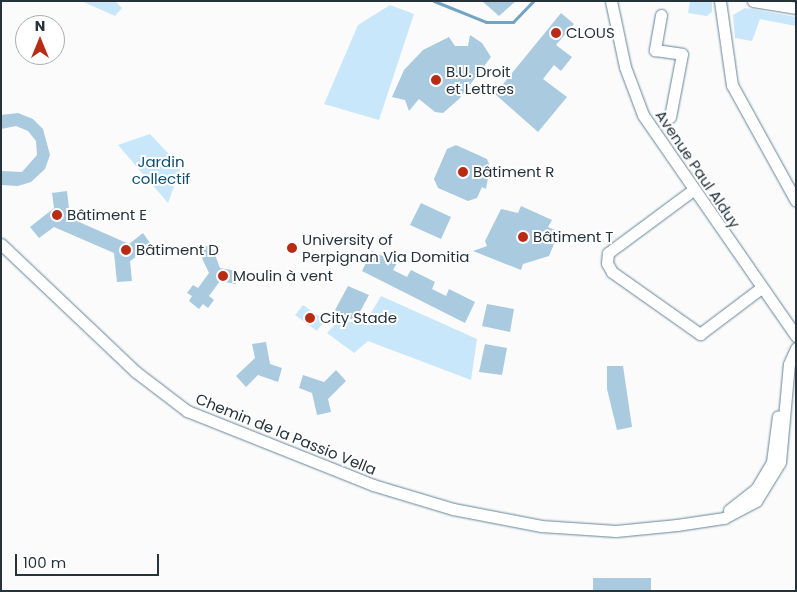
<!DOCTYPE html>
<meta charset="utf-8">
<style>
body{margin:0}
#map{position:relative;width:797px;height:592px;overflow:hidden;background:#fbfbfb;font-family:Poppins,sans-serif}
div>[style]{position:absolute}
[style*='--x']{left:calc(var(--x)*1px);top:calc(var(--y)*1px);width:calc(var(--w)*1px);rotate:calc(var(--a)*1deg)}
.green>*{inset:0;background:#c9e7fa}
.stream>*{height:3px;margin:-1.5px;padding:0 1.5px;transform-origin:1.5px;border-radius:1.5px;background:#73a4c3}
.building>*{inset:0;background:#a9cadf}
.roads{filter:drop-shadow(0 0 1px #658497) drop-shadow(0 0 1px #658497)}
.minor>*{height:11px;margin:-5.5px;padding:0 5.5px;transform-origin:5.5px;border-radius:5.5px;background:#fff}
.dots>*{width:14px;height:14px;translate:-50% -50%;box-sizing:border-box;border:2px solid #fff;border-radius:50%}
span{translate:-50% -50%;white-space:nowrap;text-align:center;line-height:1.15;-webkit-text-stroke:4px #fff;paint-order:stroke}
.poi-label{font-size:15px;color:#26333b}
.left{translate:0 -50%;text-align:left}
.park-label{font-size:15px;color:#0c4c6c}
.street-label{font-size:15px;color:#26333b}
.frame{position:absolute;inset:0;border:2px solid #26333b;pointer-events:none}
.north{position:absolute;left:15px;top:15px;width:50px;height:50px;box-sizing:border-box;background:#fff;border:1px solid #a8adb1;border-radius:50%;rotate:0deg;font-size:14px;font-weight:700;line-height:20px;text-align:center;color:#26333b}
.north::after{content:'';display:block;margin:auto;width:18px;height:22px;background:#b82b15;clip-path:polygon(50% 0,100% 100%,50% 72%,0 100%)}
.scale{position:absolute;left:15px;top:554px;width:144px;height:22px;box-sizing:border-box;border:2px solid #26333b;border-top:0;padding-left:6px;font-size:15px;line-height:18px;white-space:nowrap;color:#26333b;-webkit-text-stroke:4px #fff;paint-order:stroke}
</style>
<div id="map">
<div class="green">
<i style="clip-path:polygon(81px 1px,115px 1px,122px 8px,115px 16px)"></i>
<i style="clip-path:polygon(690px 1px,712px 1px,712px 12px,707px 16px,688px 13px)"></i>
<i style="clip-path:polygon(390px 5px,414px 14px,379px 120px,324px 104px,358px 25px)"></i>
<i style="clip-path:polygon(745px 8px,796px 17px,796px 26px,760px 19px,752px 41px,735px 38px,733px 15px)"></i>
<i style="clip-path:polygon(150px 134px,181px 167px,168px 203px,118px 145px)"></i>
<i style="clip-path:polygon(381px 296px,477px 339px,471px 380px,368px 341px,354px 353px,327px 333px,338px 321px,365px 323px)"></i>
<i style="clip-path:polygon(303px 305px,325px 320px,317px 331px,295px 315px)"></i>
</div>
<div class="stream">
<i style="--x:434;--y:1;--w:56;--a:22"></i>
<i style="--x:486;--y:22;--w:27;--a:0"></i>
<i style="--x:513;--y:22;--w:29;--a:-46"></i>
</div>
<div class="building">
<i style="clip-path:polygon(482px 1px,516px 1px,499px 16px)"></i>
<i style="clip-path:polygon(561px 13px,574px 24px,556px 45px,572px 57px,561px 71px,554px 65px,543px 79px,567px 97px,538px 132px,495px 94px)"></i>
<i style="clip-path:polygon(470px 35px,482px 43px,491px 57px,459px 99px,443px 113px,435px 112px,419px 99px,409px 111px,405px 100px,392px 97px,404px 70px,423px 50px,449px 37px,455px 46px,468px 46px)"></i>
<i style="clip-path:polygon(18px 113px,33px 119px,43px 129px,50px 155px,45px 169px,31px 182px,18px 186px,1px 185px,1px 171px,22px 172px,37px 155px,36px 141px,28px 131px,16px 126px,1px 129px,1px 115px)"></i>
<i style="clip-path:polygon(456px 145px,487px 159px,490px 167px,486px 189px,482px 187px,477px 198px,468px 201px,438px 188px,434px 179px,447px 149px)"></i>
<i style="clip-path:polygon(67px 191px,70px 218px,129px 244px,143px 233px,152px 246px,130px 261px,132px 281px,117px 282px,114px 253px,54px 227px,39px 238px,30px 227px,54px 208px,52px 193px)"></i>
<i style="clip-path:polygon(421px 203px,451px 217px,441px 239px,410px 225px)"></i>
<i style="clip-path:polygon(521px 206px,552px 220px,548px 227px,559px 232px,549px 256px,523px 264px,521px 270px,473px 251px,487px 246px,485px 241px,501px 209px,518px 213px)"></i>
<i style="clip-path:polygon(211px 244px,220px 268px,238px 271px,236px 284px,220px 281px,209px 296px,214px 300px,208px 308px,203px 304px,199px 309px,189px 301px,192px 296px,187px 293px,193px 285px,198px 288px,209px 273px,202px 258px,206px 256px,202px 248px)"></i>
<i style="clip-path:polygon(372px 251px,397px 263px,393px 270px,407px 277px,411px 270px,435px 282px,432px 289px,446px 296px,449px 289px,475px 302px,465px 323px,362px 271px)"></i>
<i style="clip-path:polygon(348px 286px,369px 295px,355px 321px,335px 310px)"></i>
<i style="clip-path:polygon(487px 304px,514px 309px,510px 332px,482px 326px)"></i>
<i style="clip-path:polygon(266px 342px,270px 364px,282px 368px,278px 382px,258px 375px,246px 387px,236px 376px,255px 358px,252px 344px)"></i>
<i style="clip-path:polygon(485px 344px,507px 348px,502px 375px,479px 372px)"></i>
<i style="clip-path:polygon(607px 366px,623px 366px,632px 427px,617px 430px,607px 389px)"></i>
<i style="clip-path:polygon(336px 370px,346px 381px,328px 399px,331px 412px,317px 415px,312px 393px,299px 388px,303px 375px,324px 382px)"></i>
<i style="clip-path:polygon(593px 578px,651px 578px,651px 591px,593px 591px)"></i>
</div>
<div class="roads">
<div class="minor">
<i style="--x:611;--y:1;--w:67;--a:78"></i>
<i style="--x:625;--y:67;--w:51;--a:69.4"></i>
<i style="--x:643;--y:115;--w:269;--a:55.3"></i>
<i style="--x:720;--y:1;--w:85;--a:81.9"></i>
<i style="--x:732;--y:85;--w:132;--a:61.1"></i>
<i style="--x:753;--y:1;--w:44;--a:9.2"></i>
<i style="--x:661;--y:15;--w:36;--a:100"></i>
<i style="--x:655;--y:50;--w:27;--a:8"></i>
<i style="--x:682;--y:54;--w:64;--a:100.8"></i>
<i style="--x:693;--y:190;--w:106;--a:143.5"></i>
<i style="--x:608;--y:253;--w:10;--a:96"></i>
<i style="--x:607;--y:263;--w:10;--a:61"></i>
<i style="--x:612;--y:272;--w:108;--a:35.2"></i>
<i style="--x:700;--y:334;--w:76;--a:-37"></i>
<i style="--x:1;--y:244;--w:186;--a:43.5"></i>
<i style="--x:136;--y:372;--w:64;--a:37.4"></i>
<i style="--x:187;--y:411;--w:200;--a:21.7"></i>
<i style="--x:373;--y:485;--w:84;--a:16.7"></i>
<i style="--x:453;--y:509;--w:90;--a:10.9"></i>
<i style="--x:541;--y:526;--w:75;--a:3.8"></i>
<i style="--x:616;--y:531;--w:61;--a:-5.6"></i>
<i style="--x:677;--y:525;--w:48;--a:-8.5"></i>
<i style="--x:724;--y:518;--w:36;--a:-28"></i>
<i style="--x:756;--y:501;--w:46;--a:-58.4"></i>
<i style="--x:780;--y:462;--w:98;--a:-84.8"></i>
<i style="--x:789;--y:364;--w:17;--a:-66"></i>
<i style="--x:729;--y:510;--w:34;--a:-38"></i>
<i style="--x:756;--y:489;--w:31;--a:-59"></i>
<i style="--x:772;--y:462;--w:46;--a:-82.6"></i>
</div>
</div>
<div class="dots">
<i style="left:556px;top:33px;background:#b82b15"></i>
<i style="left:436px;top:80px;background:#b82b15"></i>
<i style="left:463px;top:172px;background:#b82b15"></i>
<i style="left:57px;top:215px;background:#b82b15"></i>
<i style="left:523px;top:237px;background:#b82b15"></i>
<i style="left:292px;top:248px;background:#b82b15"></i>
<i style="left:126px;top:250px;background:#b82b15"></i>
<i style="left:223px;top:276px;background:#b82b15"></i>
<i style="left:310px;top:318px;background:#b82b15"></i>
</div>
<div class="poi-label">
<span class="left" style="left:566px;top:33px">CLOUS</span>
<span class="left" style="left:446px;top:80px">B.U. Droit<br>et Lettres</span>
<span class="left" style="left:473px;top:172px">Bâtiment R</span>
<span class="left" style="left:67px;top:215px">Bâtiment E</span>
<span class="left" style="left:533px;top:237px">Bâtiment T</span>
<span class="left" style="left:302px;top:248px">University of<br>Perpignan Via Domitia</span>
<span class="left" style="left:136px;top:250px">Bâtiment D</span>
<span class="left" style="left:233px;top:276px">Moulin à vent</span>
<span class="left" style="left:320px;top:318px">City Stade</span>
</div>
<div class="park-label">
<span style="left:161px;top:170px">Jardin<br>collectif</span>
</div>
<div class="street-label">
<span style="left:698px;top:169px;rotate:56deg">Avenue Paul Alduy</span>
<span style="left:286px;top:434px;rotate:22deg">Chemin de la Passio Vella</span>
</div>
<div class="frame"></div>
<div class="north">N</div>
<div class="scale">100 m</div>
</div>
